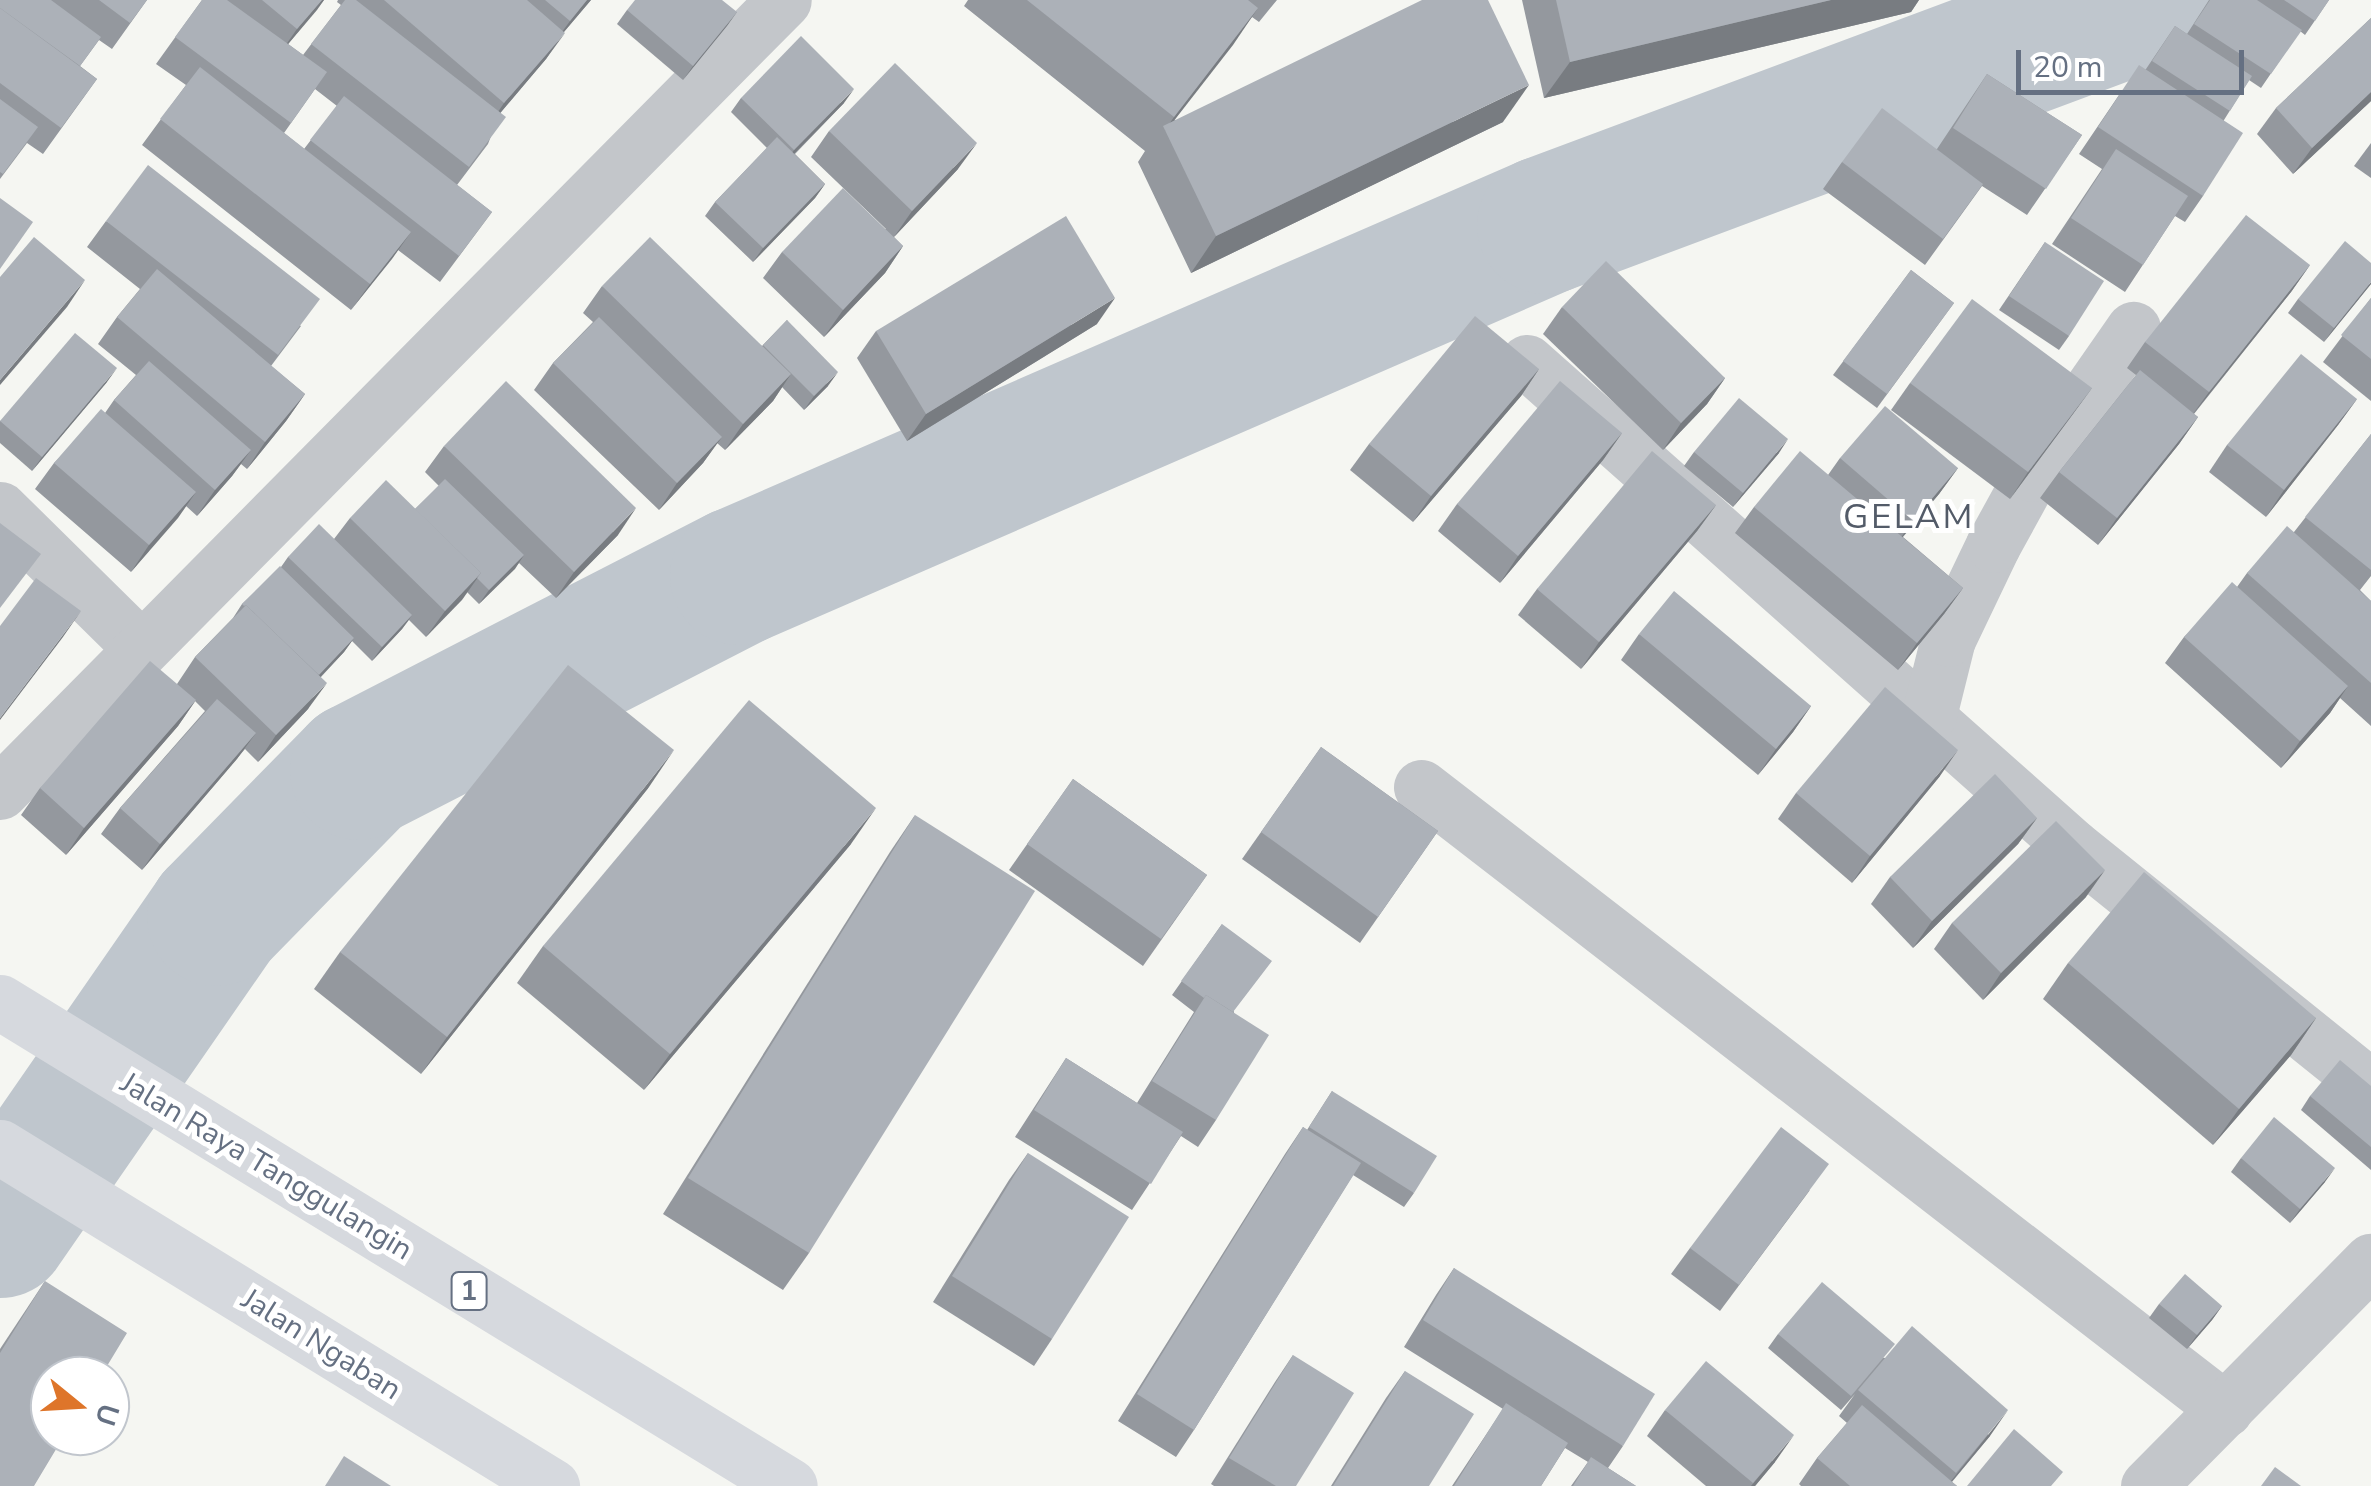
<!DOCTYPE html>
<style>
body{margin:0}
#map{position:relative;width:2371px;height:1486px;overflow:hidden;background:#f5f6f2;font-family:"Nunito Sans",sans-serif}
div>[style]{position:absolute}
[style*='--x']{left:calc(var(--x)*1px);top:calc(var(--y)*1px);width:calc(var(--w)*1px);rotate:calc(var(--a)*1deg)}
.river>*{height:138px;margin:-69px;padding:0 69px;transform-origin:69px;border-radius:69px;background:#bfc6cd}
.street>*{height:55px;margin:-27.5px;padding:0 27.5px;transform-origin:27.5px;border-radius:27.5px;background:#c3c6ca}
.highway>*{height:55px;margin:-27.5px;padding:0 27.5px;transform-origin:27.5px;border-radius:27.5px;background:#d6d9de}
.wall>*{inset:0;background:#94989e}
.shaded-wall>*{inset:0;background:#787c81}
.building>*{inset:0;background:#acb1b8}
span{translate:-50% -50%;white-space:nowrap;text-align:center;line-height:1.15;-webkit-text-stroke:10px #fff;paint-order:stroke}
.shield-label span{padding:2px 8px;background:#fff;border:2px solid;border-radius:8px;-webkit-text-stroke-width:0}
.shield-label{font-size:28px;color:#657082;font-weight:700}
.street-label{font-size:30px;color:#657082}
.quarter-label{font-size:35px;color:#535b68;letter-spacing:2.5px}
.north{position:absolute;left:30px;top:1356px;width:100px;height:100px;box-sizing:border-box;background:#fff;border:2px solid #c1c6cd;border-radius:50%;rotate:108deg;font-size:28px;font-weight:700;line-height:40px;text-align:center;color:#657082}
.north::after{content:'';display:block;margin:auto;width:35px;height:45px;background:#de752a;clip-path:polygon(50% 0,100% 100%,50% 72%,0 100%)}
.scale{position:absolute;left:2016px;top:50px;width:228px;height:45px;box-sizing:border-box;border:5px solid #657082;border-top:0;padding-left:12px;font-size:30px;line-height:35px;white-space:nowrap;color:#657082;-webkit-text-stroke:8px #fff;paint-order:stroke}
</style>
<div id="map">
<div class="river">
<i style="--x:0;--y:1229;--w:379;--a:-55.3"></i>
<i style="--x:216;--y:917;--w:204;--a:-45.6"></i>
<i style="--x:359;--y:771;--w:427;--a:-27.2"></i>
<i style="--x:739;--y:576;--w:880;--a:-23.51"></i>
<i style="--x:1546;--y:225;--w:644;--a:-20.46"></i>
</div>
<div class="street">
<i style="--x:1527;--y:362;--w:730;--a:41.61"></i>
<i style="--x:2073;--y:847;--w:383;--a:38.8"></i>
<i style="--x:0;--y:509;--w:195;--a:44.6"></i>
<i style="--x:1929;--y:715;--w:78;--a:-76"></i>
<i style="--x:1948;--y:639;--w:104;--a:-64.4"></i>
<i style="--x:1993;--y:545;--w:81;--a:-61.2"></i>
<i style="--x:2032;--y:474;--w:177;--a:-55.1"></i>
<i style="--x:1421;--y:787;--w:1017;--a:37.73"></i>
<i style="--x:0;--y:792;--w:1114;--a:-45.29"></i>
<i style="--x:2148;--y:1486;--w:317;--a:-45.3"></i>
</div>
<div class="highway">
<i style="--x:0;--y:1002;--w:926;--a:31.49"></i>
<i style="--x:0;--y:1147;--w:648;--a:31.56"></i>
</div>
<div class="wall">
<i style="clip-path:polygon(0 0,147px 0,112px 49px,99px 40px,80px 66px,97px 79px,43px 154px,27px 143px,0 179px)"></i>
<i style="clip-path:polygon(evenodd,202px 0,324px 0,288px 44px,303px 55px,341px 5px,337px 2px,338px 0,591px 0,564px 32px,546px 59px,500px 113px,488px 144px,457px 185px,492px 212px,440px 282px,398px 250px,351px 310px,142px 145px,186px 85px,156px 64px,202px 0,315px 89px,337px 106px,304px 149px,284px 133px,315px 89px)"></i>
<i style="clip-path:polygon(968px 0,1277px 0,1259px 22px,1252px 17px,1174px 120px,1503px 122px,1191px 273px,1138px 162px,1145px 151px,964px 6px)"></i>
<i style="clip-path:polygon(1522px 0,1919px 0,1911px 12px,1544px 98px)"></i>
<i style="clip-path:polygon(2209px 0,2329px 0,2305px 35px,2300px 31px,2261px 88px,2249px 80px,2224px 120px,2203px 196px,2185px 222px,2175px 216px,2125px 292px,2052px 244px,2102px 169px,2079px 154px,2121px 92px,2146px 69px,2175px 26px,2187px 34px)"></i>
<i style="clip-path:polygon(627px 10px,737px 12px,683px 80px,617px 24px)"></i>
<i style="clip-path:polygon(2371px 18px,2371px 101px,2293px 174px,2257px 134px,2276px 108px)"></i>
<i style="clip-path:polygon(1987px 74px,2082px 135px,2027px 215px,1982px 186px,1925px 265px,1823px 189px,1842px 162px,1937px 149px)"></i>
<i style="clip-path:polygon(741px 98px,844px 103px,795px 154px,825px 184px,815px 198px,753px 262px,705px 216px,715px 202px,767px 148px,731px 112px)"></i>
<i style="clip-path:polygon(829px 131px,958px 169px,894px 237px,903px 246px,885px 273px,824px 337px,763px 278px,782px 252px,886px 229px,811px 157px)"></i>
<i style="clip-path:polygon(2371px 143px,2371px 178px,2354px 166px)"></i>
<i style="clip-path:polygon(106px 221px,301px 326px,271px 366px,305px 394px,286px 421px,247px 469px,241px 464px,232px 476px,197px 516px,186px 506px,131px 572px,35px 489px,54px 463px,105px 413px,114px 400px,136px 375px,98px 344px,117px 317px,140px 289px,87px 247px)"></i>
<i style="clip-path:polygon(2045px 242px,2069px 336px,2059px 350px,1999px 310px)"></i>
<i style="clip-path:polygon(2310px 265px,2291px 292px,2194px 414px,2198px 417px,2179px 444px,2098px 545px,2040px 498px,2059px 472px,2136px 375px,2127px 368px,2145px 342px)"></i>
<i style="clip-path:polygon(1911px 270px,1954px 303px,1877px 408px,1833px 375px)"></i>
<i style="clip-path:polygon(2371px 284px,2324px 342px,2288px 313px,2298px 299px)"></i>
<i style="clip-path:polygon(602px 286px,762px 346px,787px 320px,828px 386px,804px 410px,782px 387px,773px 401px,725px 450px,717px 443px,703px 463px,659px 510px,534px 390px,553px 363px,593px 322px,583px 313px)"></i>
<i style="clip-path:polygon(2371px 298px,2371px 401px,2323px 362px)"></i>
<i style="clip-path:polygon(1562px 307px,1725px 378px,1707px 404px,1663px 450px,1543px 334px)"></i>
<i style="clip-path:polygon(1097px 324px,907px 441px,857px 358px,876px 331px)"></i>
<i style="clip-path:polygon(1539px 369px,1521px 396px,1413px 522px,1350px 470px,1369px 444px)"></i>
<i style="clip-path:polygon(107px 382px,32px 471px,0 443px,0 421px)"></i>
<i style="clip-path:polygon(1910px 383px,2092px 388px,2010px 499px,1891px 410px)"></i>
<i style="clip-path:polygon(2357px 399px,2338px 425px,2266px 517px,2209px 472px,2227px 445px)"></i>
<i style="clip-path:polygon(1622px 433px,1603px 460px,1500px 583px,1438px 531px,1457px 504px)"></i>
<i style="clip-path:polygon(2371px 434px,2371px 576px,2360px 590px,2371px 601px,2371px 726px,2340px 698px,2330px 713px,2281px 768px,2165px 663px,2184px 637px,2237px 587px,2247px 573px,2294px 532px)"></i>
<i style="clip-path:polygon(444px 446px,618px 535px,556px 598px,519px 563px,479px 604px,467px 592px,426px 637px,409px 620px,402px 629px,372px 661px,352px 641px,344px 652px,321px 677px,308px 709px,258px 762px,245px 749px,142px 870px,101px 834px,120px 808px,205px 711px,195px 701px,178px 726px,66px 855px,21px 815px,40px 788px,177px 684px,195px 657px,233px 618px,242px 604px,281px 567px,288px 557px,334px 539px,350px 518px,415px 509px,439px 486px,425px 472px)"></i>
<i style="clip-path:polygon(1694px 452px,1779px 453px,1733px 507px,1684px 466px)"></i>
<i style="clip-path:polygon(1840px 458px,1958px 468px,1939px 494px,1903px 537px,1963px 588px,1944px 614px,1898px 670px,1735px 533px,1754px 507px,1828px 475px)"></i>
<i style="clip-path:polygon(1716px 505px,1697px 531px,1581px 669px,1518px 615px,1537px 589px)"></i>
<i style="clip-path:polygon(1639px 634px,1811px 706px,1793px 732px,1758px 775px,1621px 660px)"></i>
<i style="clip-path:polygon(1321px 747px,1438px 831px,1360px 943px,1242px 859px)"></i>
<i style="clip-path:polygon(1940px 776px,1852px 883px,1778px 819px,1796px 793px)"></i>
<i style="clip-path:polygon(1073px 779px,1207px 875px,1143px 966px,1009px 870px)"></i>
<i style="clip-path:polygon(649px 787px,421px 1074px,314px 989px,340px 952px)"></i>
<i style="clip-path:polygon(915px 815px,809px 1253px,783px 1290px,663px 1214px,890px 852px)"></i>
<i style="clip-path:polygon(2037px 818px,2018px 844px,1913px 948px,1871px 904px,1890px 877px)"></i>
<i style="clip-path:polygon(851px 844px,644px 1090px,517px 983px,543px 946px)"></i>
<i style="clip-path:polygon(2086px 897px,1983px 1000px,1934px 949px,1952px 923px)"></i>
<i style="clip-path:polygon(1222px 924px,1234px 1013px,1216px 1120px,1198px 1147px,1181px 1136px,1132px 1210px,1015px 1137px,1066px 1058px,1137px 1103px,1194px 1012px,1172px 995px)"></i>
<i style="clip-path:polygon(2068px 963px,2316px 1018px,2291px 1055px,2213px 1145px,2043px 999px)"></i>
<i style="clip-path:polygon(2371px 1086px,2371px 1170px,2301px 1110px,2310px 1096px)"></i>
<i style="clip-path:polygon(1332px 1091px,1414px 1193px,1404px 1207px,1353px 1175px,1194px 1430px,1176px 1457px,1118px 1421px,1285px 1154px,1303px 1127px,1307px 1130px)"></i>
<i style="clip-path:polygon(1028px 1153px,1052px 1339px,1034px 1366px,933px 1302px,1009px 1180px)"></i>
<i style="clip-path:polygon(2241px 1158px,2325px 1182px,2290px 1223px,2231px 1172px)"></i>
<i style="clip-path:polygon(1810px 1190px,1720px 1311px,1671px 1274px,1690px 1248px)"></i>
<i style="clip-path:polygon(1454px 1268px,1623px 1446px,1608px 1468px,1636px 1486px,1571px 1486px,1588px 1462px,1565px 1448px,1541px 1486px,1452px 1486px,1503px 1409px,1404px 1347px,1436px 1295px)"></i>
<i style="clip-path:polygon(45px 1281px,0 1486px,0 1349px)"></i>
<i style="clip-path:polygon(2159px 1304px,2222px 1306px,2212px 1320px,2187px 1349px,2149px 1318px)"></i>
<i style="clip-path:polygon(1778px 1334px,1885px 1358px,1990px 1436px,1952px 1482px,1957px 1486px,1801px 1486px,1799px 1484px,1817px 1458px,1847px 1423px,1839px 1416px,1855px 1394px,1841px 1410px,1768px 1348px)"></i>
<i style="clip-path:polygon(1293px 1355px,1296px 1486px,1214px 1486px,1211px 1484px,1275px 1382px)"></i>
<i style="clip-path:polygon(1405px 1371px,1429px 1486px,1331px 1486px,1386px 1398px)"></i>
<i style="clip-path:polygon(1665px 1410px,1775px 1462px,1755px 1486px,1706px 1486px,1647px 1436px)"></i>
</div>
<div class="shaded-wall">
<i style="clip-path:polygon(322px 0,324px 0,317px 10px,278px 56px,297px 29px)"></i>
<i style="clip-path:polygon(587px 0,591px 0,551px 47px,570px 21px)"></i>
<i style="clip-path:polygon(1831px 0,1919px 0,1911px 12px,1544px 98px,1570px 62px)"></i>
<i style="clip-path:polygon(1258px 8px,1233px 45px,1166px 131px,1165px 130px,1174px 117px)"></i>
<i style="clip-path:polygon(737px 12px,727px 26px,683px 80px,693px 66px)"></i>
<i style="clip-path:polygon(565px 33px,546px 59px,486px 130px,504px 103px)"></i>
<i style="clip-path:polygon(1529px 85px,1503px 122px,1191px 273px,1216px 236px)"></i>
<i style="clip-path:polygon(854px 89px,844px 103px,784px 164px,794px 150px)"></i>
<i style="clip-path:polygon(2371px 92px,2371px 101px,2293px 174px,2312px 148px)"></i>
<i style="clip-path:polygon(977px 143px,958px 169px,894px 237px,912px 211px)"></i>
<i style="clip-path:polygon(825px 184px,815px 198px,753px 262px,763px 248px)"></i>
<i style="clip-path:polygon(411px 232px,392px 259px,351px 310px,370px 284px)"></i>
<i style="clip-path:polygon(903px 246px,885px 273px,824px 337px,843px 310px)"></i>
<i style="clip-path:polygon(2310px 265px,2291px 292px,2190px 418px,2209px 392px)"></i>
<i style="clip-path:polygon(85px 280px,67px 307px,0 385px,0 380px)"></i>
<i style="clip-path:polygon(2371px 282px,2371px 284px,2324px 342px,2334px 328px)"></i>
<i style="clip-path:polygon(1115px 298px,1097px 324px,907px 441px,926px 414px)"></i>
<i style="clip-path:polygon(117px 368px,107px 382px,32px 471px,42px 457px)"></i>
<i style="clip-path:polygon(1539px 369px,1521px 396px,1413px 522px,1431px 496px)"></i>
<i style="clip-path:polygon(838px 372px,828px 386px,804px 410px,814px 396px)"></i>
<i style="clip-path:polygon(791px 374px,773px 401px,725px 450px,743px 424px)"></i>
<i style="clip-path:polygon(1725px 378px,1707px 404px,1663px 450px,1681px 423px)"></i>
<i style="clip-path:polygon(2092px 388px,2073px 414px,2010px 499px,2028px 472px)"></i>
<i style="clip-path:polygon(305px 394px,286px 421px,247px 469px,265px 442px)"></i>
<i style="clip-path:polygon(2357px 399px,2338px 425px,2266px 517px,2284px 490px)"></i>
<i style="clip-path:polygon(2198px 417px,2179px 444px,2098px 545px,2117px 518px)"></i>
<i style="clip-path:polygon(1622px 433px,1603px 460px,1500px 583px,1518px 556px)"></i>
<i style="clip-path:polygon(722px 437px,703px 463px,659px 510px,677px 483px)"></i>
<i style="clip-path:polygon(1788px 439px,1779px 453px,1733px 507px,1743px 493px)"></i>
<i style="clip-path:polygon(251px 450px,232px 476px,197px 516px,215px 490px)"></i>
<i style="clip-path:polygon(1958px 468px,1939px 494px,1894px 547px,1913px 521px)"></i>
<i style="clip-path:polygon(196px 492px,178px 518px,131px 572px,149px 545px)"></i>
<i style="clip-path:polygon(1716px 505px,1697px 531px,1581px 669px,1599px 642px)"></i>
<i style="clip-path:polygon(636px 508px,618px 535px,556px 598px,574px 572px)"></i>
<i style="clip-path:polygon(524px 555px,515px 569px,479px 604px,489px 590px)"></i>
<i style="clip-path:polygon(481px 573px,462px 600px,426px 637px,445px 611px)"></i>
<i style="clip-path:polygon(1963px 588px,1944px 614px,1898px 670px,1917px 643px)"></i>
<i style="clip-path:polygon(81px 611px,63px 637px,0 720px,0 718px)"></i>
<i style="clip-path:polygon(412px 615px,402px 629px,372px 661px,382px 647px)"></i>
<i style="clip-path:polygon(354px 638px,344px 652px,308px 690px,317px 676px)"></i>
<i style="clip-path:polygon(327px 683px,308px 709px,258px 762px,276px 735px)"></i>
<i style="clip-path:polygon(2348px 686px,2330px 713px,2281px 768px,2300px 741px)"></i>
<i style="clip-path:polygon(196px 700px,178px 726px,66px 855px,84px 828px)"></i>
<i style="clip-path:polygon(1811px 706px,1793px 732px,1758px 775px,1776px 749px)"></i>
<i style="clip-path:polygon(256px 733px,237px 759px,142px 870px,160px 844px)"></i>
<i style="clip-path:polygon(674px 750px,649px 787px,421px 1074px,447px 1037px)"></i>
<i style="clip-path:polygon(1958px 750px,1940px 776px,1852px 883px,1870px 856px)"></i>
<i style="clip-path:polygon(876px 808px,851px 844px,644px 1090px,670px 1054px)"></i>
<i style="clip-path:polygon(2037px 818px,2018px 844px,1913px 948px,1932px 921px)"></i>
<i style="clip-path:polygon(2105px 870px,2086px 897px,1983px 1000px,2001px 973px)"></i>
<i style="clip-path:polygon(2316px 1018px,2291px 1055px,2213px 1145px,2239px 1109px)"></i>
<i style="clip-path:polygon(2335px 1168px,2325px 1182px,2290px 1223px,2300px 1209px)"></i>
<i style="clip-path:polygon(2222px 1306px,2212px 1320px,2187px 1349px,2197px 1335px)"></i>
<i style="clip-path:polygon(2008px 1410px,1990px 1436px,1948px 1486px,1947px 1486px)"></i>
<i style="clip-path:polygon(1794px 1435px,1775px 1462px,1755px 1486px,1751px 1486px)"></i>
</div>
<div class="building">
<i style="clip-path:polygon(0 0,51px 0,101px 37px,80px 66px,0 8px)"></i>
<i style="clip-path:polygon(99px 0,147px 0,130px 23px)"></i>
<i style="clip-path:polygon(202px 0,227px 0,327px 72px,291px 123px,175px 37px)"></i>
<i style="clip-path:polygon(262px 0,322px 0,297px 29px)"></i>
<i style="clip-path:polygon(345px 0,356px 0,506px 117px,469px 167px,311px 44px)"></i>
<i style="clip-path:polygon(384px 0,527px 0,565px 33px,504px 103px)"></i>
<i style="clip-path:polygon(545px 0,587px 0,570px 21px)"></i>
<i style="clip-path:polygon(635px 0,722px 0,737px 12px,693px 66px,627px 10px)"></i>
<i style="clip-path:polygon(1027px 0,1248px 0,1258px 8px,1174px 117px)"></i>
<i style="clip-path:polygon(1422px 0,1488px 0,1529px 85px,1216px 236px,1163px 126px)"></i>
<i style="clip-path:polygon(1556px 0,1831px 0,1570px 62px)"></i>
<i style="clip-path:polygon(2210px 0,2257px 0,2302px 30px,2271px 74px,2194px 24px)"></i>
<i style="clip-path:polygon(2284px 0,2329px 0,2315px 21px)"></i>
<i style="clip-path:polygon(0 8px,97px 79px,61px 128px,0 83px)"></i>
<i style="clip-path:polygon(2371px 18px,2371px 92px,2312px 148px,2276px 108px)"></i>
<i style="clip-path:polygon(2175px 26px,2252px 76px,2230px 111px,2152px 61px)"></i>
<i style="clip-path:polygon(801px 36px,854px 89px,794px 150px,741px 98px)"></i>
<i style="clip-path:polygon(895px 63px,977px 143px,912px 211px,829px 131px)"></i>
<i style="clip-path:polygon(2139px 65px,2243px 133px,2203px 196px,2098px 127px)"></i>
<i style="clip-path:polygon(200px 67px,411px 232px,370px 284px,160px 119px)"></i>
<i style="clip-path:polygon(1987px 74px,2082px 135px,2046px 189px,1953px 128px)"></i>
<i style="clip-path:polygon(344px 96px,492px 212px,459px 256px,310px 140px)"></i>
<i style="clip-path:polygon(0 99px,38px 127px,3px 174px,0 172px)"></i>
<i style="clip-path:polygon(1882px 108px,1983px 184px,1943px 239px,1842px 162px)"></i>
<i style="clip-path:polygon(777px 137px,825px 184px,763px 248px,715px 202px)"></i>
<i style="clip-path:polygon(2116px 149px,2188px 196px,2143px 265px,2071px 218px)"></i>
<i style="clip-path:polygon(148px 165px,320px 299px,278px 355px,106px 221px)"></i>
<i style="clip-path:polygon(843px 188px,903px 246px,843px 310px,782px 252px)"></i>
<i style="clip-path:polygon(0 198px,33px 222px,0 269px)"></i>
<i style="clip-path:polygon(2246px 215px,2310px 265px,2209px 392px,2145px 342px)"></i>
<i style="clip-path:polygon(1066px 216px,1115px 298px,926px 414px,876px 331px)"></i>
<i style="clip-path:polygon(34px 237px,85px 280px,0 380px,0 277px)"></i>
<i style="clip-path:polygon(650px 237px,791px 374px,743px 424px,602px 286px)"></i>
<i style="clip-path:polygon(2345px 241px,2371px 263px,2371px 282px,2334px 328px,2298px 299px)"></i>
<i style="clip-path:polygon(2045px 242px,2104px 281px,2069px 336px,2009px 296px)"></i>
<i style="clip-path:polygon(1606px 261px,1725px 378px,1681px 423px,1562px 307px)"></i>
<i style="clip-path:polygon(157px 269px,305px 394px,265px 442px,117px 317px)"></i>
<i style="clip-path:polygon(1911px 270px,1954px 303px,1887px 394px,1843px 361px)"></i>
<i style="clip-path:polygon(2371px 298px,2371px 359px,2341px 335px)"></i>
<i style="clip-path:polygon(1972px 299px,2092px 388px,2028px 472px,1910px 383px)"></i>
<i style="clip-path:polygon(1475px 316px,1539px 369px,1431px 496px,1369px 444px)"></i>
<i style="clip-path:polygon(599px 317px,722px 437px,677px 483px,553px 363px)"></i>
<i style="clip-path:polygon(787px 320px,838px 372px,814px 396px,763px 345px)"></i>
<i style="clip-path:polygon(75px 333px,117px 368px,42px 457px,0 421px)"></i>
<i style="clip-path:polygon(2301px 354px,2357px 399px,2284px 490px,2227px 445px)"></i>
<i style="clip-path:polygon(149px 361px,251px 450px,215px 490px,114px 400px)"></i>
<i style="clip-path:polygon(2140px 370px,2198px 417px,2117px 518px,2059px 472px)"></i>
<i style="clip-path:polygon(506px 381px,636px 508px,574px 572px,444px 446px)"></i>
<i style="clip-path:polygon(1560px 381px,1622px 433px,1518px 556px,1457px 504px)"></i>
<i style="clip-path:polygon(1739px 398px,1788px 439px,1743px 493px,1694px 452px)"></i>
<i style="clip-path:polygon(1885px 406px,1958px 468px,1913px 521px,1840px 458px)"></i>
<i style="clip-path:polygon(101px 409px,196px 492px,149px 545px,54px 463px)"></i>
<i style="clip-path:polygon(2371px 434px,2371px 570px,2305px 517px)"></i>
<i style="clip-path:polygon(1652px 451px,1716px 505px,1599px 642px,1537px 589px)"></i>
<i style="clip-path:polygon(1800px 451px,1963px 588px,1917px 643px,1754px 507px)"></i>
<i style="clip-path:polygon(445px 479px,524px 555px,489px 590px,477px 578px,481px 573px,415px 509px)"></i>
<i style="clip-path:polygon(386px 480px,481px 573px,445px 611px,350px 518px)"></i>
<i style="clip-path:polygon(0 523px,41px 554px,0 608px)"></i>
<i style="clip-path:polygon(319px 524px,412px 615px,382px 647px,288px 557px)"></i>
<i style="clip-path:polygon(2287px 526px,2371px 601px,2371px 683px,2247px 573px)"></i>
<i style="clip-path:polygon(280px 566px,354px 638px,319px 675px,246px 605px,244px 606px,242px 604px)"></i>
<i style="clip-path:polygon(36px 578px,81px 611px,0 718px,0 626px)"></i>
<i style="clip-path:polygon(2232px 582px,2348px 686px,2300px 741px,2184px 637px)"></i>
<i style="clip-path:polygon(1674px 591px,1811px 706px,1776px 749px,1639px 634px)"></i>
<i style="clip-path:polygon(246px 605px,327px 683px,276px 735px,195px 657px)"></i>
<i style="clip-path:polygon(150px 661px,196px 700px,84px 828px,40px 788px)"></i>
<i style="clip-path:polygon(568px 665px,674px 750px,447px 1037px,340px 952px)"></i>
<i style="clip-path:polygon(1885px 687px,1958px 750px,1870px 856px,1796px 793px)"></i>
<i style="clip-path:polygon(217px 699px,256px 733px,160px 844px,120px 808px)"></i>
<i style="clip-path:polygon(749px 700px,876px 808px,670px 1054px,543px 946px)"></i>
<i style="clip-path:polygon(1321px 747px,1438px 831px,1378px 917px,1261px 832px)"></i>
<i style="clip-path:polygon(1995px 774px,2037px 818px,1932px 921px,1890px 877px)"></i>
<i style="clip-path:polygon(1073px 779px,1207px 875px,1161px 939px,1027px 844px)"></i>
<i style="clip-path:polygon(915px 815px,1035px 891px,809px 1253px,688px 1178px)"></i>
<i style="clip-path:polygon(2056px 821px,2105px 870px,2001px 973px,1952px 923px)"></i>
<i style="clip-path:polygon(2144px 872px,2316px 1018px,2239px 1109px,2068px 963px)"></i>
<i style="clip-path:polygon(1222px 924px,1272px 961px,1233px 1012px,1206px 995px,1204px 998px,1181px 981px)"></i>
<i style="clip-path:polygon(1206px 995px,1269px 1035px,1216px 1120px,1152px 1081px)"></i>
<i style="clip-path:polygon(1066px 1058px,1183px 1132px,1151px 1184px,1034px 1110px)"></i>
<i style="clip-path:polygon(2340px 1060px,2371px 1086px,2371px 1147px,2310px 1096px)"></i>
<i style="clip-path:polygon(1332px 1091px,1437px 1156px,1414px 1193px,1309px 1127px)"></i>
<i style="clip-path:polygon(2274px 1117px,2335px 1168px,2300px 1209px,2241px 1158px)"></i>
<i style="clip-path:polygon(1303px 1127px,1361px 1163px,1194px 1430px,1137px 1394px)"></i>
<i style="clip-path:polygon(1781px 1127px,1829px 1164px,1739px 1285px,1690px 1248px)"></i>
<i style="clip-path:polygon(1028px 1153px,1129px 1217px,1052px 1339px,952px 1276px)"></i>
<i style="clip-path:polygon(1454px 1268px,1655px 1394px,1623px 1446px,1423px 1320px)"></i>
<i style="clip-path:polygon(2185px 1274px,2222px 1306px,2197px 1335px,2159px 1304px)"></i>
<i style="clip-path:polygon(45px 1281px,127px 1333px,101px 1376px,50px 1376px,50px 1436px,64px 1436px,34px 1486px,0 1486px,0 1353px)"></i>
<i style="clip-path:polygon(1822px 1282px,1895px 1344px,1851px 1396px,1778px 1334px)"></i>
<i style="clip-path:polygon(1912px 1326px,2008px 1410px,1956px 1473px,1858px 1390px)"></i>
<i style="clip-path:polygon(1293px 1355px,1354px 1393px,1296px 1486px,1276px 1486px,1229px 1458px)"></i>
<i style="clip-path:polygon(1706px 1361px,1794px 1435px,1753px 1483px,1665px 1410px)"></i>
<i style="clip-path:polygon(1405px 1371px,1474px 1414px,1429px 1486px,1333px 1486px)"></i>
<i style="clip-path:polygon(1506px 1403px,1568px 1443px,1541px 1486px,1454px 1486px)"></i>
<i style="clip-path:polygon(1862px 1405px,1957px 1486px,1850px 1486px,1817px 1458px)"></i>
<i style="clip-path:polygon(2014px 1429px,2063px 1472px,2051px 1486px,1967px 1486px)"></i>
<i style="clip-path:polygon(344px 1456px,391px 1486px,325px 1486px)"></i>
<i style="clip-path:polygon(1591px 1457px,1636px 1486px,1573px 1486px)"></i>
<i style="clip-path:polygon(2275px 1467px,2301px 1486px,2261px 1486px)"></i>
</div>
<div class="shield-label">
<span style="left:469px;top:1291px">1</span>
</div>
<div class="street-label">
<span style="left:266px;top:1167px;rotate:31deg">Jalan Raya Tanggulangin</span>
<span style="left:321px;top:1345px;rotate:32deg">Jalan Ngaban</span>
</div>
<div class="quarter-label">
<span style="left:1909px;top:517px">GELAM</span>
</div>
<div class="north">U</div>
<div class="scale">20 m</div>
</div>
